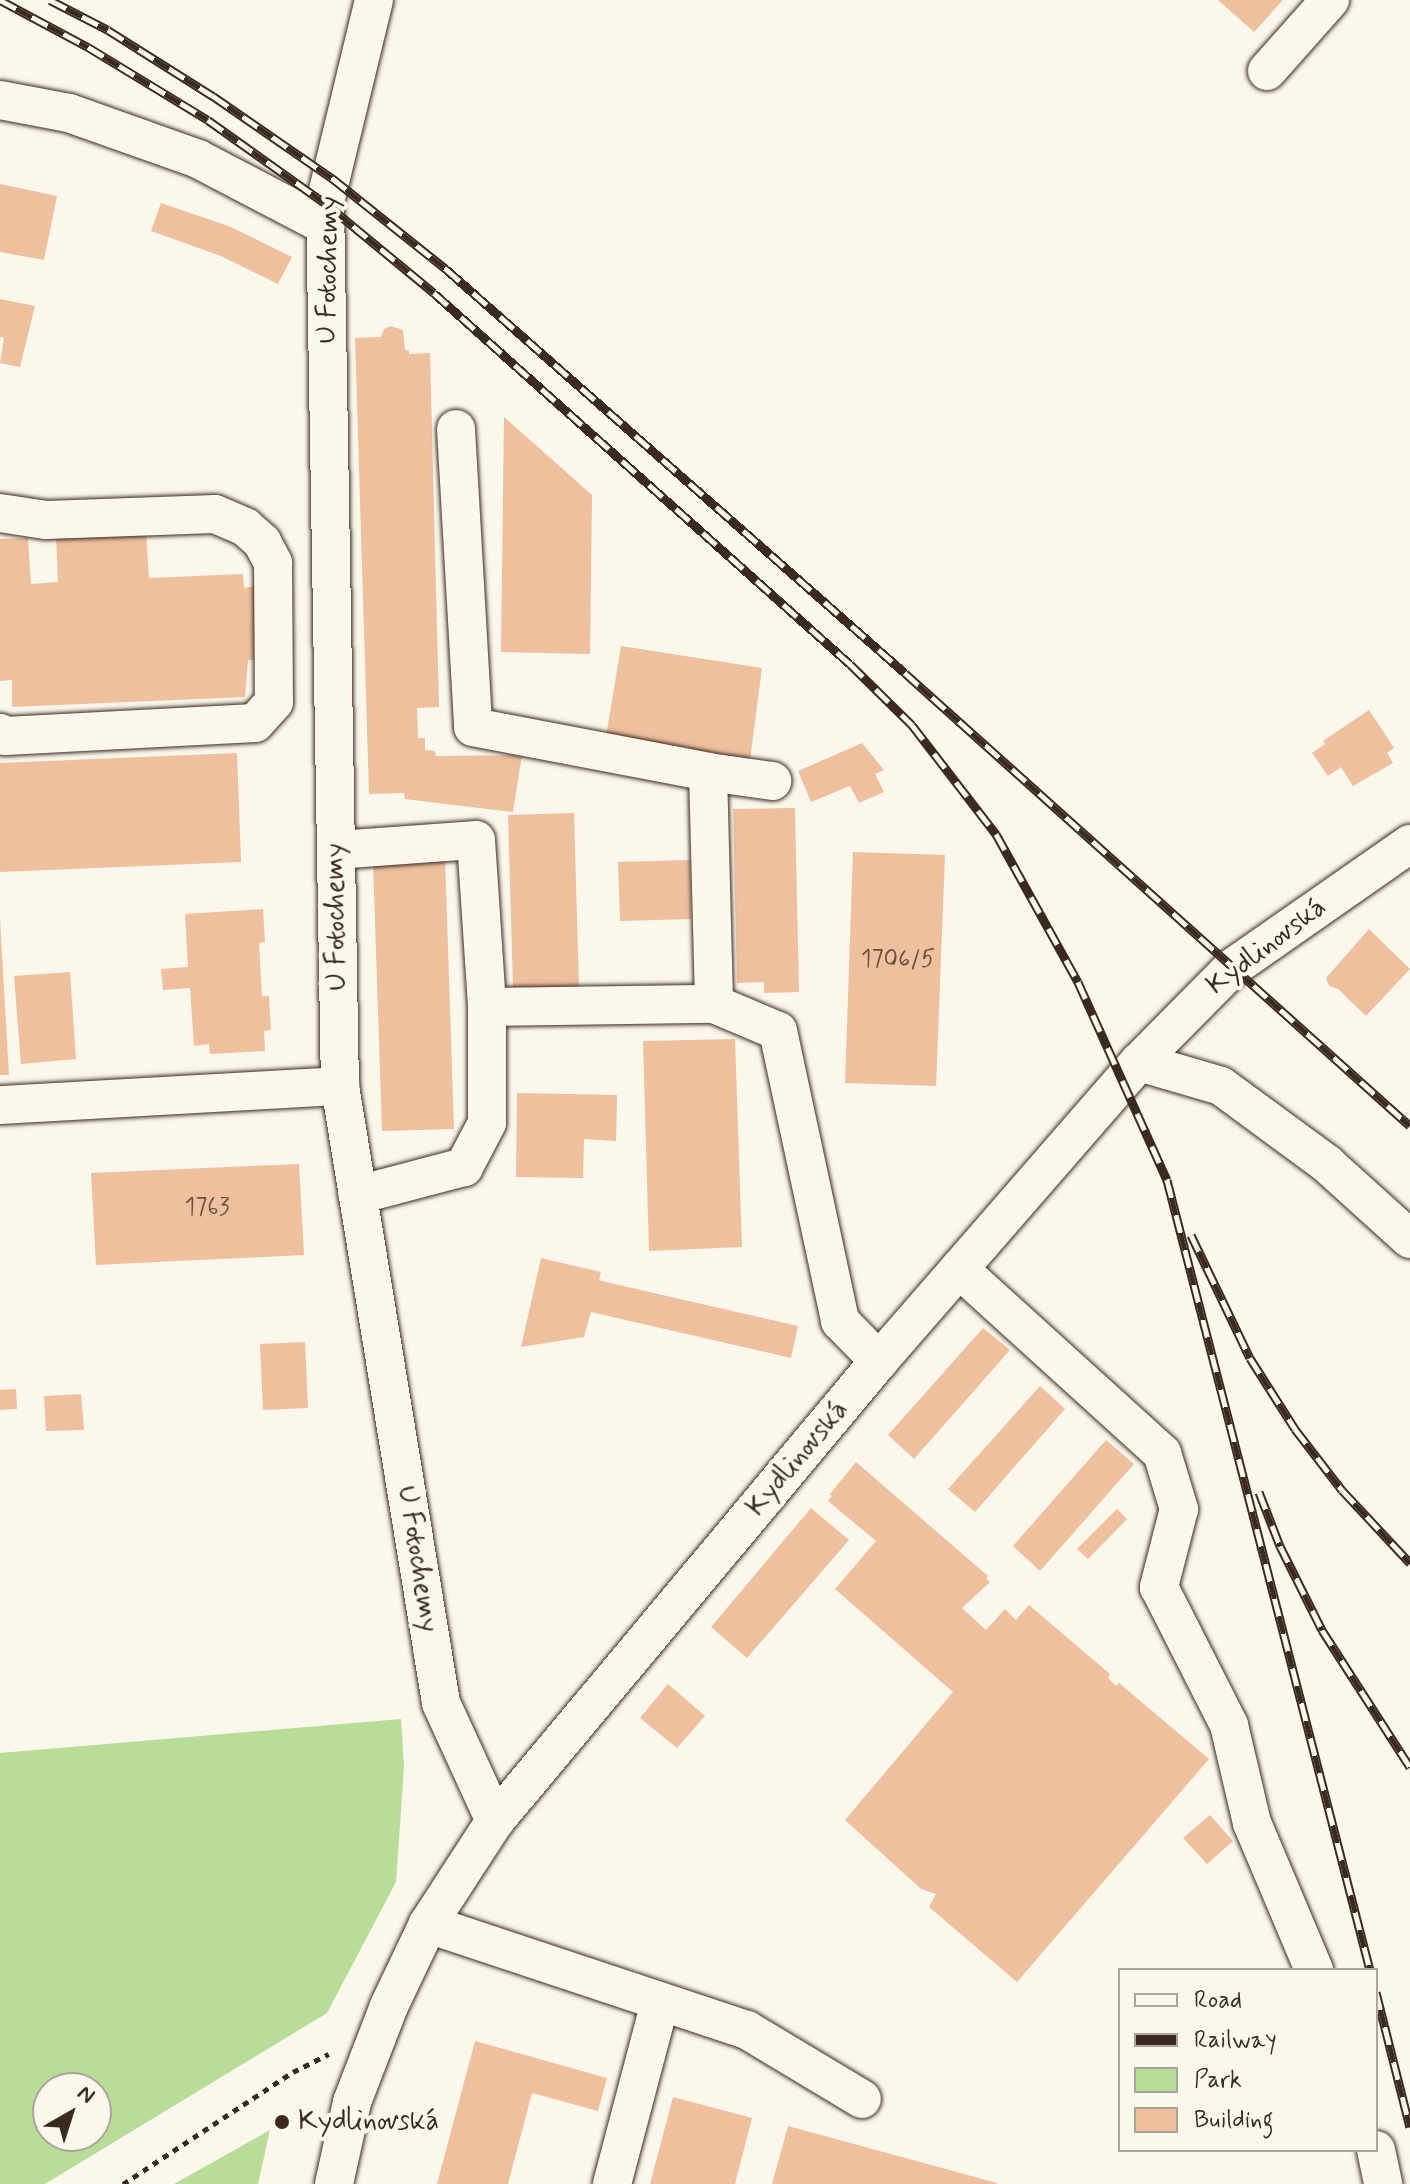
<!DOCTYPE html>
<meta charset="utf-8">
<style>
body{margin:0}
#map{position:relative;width:1410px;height:2184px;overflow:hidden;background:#fbf7ec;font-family:Mynerve,sans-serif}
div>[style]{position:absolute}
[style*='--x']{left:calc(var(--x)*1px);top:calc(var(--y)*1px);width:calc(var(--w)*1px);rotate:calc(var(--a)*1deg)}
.green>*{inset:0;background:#b7dd98}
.building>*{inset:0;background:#eec09e}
.path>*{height:5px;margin-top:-2.5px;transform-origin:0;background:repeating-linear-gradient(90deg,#3b2a1e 0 6px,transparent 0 12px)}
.roads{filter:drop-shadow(0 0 2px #3b2a1e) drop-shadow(0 0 2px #3b2a1e)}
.minor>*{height:38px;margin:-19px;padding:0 19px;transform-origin:19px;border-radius:19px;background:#fbf7ec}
.rail>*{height:9px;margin-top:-4.5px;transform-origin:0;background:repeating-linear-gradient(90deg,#fbf7ec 0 18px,#3b2a1e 0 36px);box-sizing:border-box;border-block:2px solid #3b2a1e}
.dots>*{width:22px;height:22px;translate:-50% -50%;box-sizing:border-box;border:4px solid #fbf7ec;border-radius:50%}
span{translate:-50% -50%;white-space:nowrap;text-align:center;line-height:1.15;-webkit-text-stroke:8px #fbf7ec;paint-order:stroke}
.number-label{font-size:24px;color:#68503e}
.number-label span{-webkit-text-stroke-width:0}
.street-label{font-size:28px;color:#3b2a1e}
.poi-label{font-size:28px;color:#3b2a1e}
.left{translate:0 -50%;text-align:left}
.legend{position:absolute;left:1118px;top:1968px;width:260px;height:184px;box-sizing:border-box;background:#fbf7ec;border:2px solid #aea59a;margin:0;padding:10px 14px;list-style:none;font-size:24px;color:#3b2a1e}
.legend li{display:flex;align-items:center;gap:16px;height:40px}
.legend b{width:40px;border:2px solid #aea59a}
.north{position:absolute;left:32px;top:2072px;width:80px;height:80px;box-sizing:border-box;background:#fbf7ec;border:2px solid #aea59a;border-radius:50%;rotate:39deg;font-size:22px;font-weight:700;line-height:32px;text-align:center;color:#3b2a1e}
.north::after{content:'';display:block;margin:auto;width:28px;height:36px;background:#3b2a1e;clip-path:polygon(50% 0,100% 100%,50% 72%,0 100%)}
</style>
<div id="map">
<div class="green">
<i style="clip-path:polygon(evenodd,401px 1719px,404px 1767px,396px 1882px,327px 2013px,45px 2184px,0 2184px,0 1753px,401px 1719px,48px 2088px,96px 2088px,96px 2136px,48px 2136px,48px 2088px)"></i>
<i style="clip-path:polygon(270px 2130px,258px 2184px,174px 2184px)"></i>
</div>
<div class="building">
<i style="clip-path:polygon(1218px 0,1283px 0,1254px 32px)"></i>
<i style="clip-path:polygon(0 184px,57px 196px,44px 260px,0 252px)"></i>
<i style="clip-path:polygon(161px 203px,231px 227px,292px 257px,278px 284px,221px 256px,151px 231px)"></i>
<i style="clip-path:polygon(0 299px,35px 306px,20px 367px,0 363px,4px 338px,0 337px)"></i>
<i style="clip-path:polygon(391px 326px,403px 330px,405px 350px,409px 350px,409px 354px,430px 353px,439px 707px,417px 708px,418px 738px,425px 738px,425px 750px,435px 751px,436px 756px,522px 755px,513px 812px,405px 799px,404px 793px,369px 794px,355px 338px,381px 337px,384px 329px)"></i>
<i style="clip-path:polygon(504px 417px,592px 495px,590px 654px,501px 652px)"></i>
<i style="clip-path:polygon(146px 533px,149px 578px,243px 574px,244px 588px,258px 586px,262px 660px,248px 660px,245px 697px,12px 707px,12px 680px,0 681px,0 539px,28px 538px,31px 584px,58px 582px,56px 536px)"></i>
<i style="clip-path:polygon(621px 646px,762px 668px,750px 760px,606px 737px)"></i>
<i style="clip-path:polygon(1369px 710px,1394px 748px,1387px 753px,1393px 763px,1353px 786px,1341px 767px,1328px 776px,1312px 753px,1325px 744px,1323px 741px)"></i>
<i style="clip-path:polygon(862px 743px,884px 770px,875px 774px,884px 792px,859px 803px,850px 786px,811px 802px,798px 771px)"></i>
<i style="clip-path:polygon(237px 753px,241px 862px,0 872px,0 763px)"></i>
<i style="clip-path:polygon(795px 808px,799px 992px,764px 993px,764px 982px,737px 983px,733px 809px)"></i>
<i style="clip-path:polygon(574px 813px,579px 988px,513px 988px,508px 815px)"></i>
<i style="clip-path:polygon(853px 852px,945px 855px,936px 1086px,845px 1083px)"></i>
<i style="clip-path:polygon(445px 858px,454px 1129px,382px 1131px,373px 861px)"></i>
<i style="clip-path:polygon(690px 860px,691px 919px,620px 921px,618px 862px)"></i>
<i style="clip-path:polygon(263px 909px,265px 942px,259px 943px,262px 996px,269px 996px,271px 1030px,264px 1031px,265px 1051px,210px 1054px,209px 1044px,194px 1046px,190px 988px,163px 990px,161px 969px,188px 967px,185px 914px)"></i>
<i style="clip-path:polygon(0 919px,9px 1075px,0 1075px)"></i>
<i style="clip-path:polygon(1369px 929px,1410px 969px,1366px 1016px,1338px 989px,1329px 986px,1326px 978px)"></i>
<i style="clip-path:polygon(70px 972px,76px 1059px,21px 1064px,14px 976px)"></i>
<i style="clip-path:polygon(735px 1039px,742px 1247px,649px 1251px,643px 1041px)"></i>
<i style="clip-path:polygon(517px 1093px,617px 1095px,616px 1141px,584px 1139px,583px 1178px,516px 1177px)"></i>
<i style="clip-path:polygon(299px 1164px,304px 1255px,96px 1265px,91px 1173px)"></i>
<i style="clip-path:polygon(541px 1258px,601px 1272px,599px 1280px,610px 1283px,798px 1326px,791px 1358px,591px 1312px,584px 1337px,521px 1347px)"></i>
<i style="clip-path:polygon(983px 1328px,1010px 1350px,914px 1459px,888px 1435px)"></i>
<i style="clip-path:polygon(305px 1342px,308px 1408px,263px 1410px,260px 1344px)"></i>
<i style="clip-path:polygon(1040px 1386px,1065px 1409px,975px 1512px,948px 1489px)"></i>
<i style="clip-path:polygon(16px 1389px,17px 1409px,0 1410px,0 1390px)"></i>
<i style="clip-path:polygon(81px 1394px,84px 1430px,46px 1431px,44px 1396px)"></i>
<i style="clip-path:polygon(1106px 1440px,1134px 1464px,1040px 1571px,1013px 1546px)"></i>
<i style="clip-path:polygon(856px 1462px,988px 1576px,986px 1579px,990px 1582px,962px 1608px,986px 1630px,1005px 1609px,1016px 1620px,1029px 1605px,1110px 1674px,1108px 1678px,1116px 1686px,1119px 1683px,1209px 1759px,1017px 1982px,929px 1907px,936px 1894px,921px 1889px,845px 1820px,953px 1692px,835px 1589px,876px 1541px,828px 1501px,832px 1496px,830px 1494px)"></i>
<i style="clip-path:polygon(811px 1508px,849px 1540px,747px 1658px,711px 1627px)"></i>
<i style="clip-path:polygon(1117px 1509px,1127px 1519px,1088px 1559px,1077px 1549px)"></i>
<i style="clip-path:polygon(668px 1684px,705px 1716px,677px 1748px,640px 1718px)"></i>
<i style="clip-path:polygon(1210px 1815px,1233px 1841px,1207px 1864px,1183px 1838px)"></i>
<i style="clip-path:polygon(475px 2041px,607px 2078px,598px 2111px,532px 2093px,508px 2184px,437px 2184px)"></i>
<i style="clip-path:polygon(673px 2097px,752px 2118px,735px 2184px,650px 2184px)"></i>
<i style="clip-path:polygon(788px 2126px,997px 2183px,997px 2184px,772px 2184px)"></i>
</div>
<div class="path">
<i style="--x:123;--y:2184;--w:204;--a:-33.4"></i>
<i style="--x:293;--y:2072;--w:40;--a:-26.6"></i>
</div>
<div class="roads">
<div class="minor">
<i style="--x:374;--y:0;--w:209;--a:103.6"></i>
<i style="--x:325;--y:203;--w:883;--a:89.03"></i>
<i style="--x:340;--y:1086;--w:625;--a:80.7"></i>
<i style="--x:441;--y:1703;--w:130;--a:65.4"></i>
<i style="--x:1267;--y:71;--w:95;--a:-48.4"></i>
<i style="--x:0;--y:100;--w:70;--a:10.7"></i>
<i style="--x:69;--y:113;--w:137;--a:19.6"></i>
<i style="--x:198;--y:159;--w:144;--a:27.6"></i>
<i style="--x:456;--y:429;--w:298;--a:86.7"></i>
<i style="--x:473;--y:727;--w:239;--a:10.8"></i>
<i style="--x:708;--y:772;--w:65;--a:8"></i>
<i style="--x:0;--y:513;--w:47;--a:8.7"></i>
<i style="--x:46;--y:520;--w:169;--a:-2"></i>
<i style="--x:215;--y:514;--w:33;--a:23"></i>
<i style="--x:245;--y:527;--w:23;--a:41"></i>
<i style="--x:262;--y:542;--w:24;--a:62"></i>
<i style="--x:273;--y:563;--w:139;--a:89.6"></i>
<i style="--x:274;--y:702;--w:28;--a:132"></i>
<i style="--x:255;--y:723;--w:250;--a:177"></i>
<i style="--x:5;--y:736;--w:6;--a:-149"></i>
<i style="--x:708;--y:772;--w:232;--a:88.5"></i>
<i style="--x:714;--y:1004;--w:69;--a:22.9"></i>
<i style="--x:778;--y:1031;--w:297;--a:77.9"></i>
<i style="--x:840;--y:1321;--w:56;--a:45.7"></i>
<i style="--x:336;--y:850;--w:140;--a:-4.1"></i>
<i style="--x:476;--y:840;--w:167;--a:86.2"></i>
<i style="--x:487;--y:1007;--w:116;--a:90"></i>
<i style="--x:487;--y:1123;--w:50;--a:117.6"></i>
<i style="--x:464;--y:1167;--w:110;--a:165.2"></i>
<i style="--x:487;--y:1007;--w:227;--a:-0.8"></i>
<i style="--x:1139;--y:1062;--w:85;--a:16.3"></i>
<i style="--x:1221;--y:1086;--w:132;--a:36.3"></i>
<i style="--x:1327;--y:1164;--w:112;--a:42.1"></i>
<i style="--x:0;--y:1105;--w:341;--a:-3.2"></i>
<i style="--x:959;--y:1269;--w:274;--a:42.2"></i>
<i style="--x:1162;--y:1453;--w:59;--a:73.1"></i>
<i style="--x:1179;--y:1509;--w:81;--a:104.4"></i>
<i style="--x:1159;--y:1587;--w:155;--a:63.1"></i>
<i style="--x:1229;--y:1725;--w:101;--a:76.8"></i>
<i style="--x:1252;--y:1823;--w:160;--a:67.1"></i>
<i style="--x:428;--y:1924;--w:336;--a:18.4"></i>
<i style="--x:747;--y:2030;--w:134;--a:31"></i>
<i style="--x:1376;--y:2150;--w:35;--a:78"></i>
<i style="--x:334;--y:2184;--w:84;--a:-77.6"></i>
<i style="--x:352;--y:2102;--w:103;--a:-68.9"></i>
<i style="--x:389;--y:2006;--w:91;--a:-64.6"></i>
<i style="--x:428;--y:1924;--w:123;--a:-57"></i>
<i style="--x:495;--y:1821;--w:599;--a:-50.15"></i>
<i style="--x:879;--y:1361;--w:396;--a:-49"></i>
<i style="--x:1139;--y:1062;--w:132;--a:-45.3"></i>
<i style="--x:1232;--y:968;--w:217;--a:-34.9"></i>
<i style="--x:612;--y:2184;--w:188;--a:-75.2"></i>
</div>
</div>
<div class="rail">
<i style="--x:0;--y:0;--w:100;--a:28.1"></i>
<i style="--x:88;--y:47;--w:140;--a:31.3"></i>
<i style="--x:208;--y:120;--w:143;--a:35.4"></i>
<i style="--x:325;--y:203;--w:141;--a:39.5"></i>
<i style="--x:434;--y:293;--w:557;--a:41.73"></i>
<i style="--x:850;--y:664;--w:87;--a:44.5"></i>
<i style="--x:912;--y:725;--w:138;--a:52.4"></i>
<i style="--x:996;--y:834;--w:169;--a:61"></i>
<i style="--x:1078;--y:982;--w:217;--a:65.8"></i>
<i style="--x:1167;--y:1180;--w:816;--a:75.59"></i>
<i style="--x:50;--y:0;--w:65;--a:27.3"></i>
<i style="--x:108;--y:30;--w:124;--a:32.2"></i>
<i style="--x:213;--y:96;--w:145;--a:34.6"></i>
<i style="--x:332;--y:178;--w:146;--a:38.6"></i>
<i style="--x:446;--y:269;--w:611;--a:41.35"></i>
<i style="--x:905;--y:673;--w:678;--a:41.89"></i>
<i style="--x:1191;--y:1235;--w:136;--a:64.4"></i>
<i style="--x:1250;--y:1358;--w:84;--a:57.6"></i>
<i style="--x:1295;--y:1429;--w:77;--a:52.4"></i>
<i style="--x:1342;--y:1490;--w:100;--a:47"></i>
<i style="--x:1259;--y:1492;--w:58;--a:68.7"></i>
<i style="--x:1280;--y:1546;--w:94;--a:63.4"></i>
<i style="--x:1322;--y:1630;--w:163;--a:57.3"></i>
<i style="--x:1376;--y:1992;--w:139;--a:75.9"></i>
</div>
<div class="dots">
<i style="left:282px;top:2122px;background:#3b2a1e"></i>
</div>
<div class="number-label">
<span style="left:898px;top:960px">1706/5</span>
<span style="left:207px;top:1208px">1763</span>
</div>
<div class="street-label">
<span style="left:329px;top:270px;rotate:-89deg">U Fotochemy</span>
<span style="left:337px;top:917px;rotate:-91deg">U Fotochemy</span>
<span style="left:1267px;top:947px;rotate:-37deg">Kydlinovská</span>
<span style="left:798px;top:1459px;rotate:-50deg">Kydlinovská</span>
<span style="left:417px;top:1559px;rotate:81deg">U Fotochemy</span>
</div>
<div class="poi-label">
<span class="left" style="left:298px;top:2122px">Kydlinovská</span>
</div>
<ul class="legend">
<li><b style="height:10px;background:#fbf7ec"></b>Road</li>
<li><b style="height:10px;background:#3b2a1e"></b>Railway</li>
<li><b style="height:22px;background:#b7dd98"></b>Park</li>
<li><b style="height:22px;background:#eec09e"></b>Building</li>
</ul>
<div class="north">N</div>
</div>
